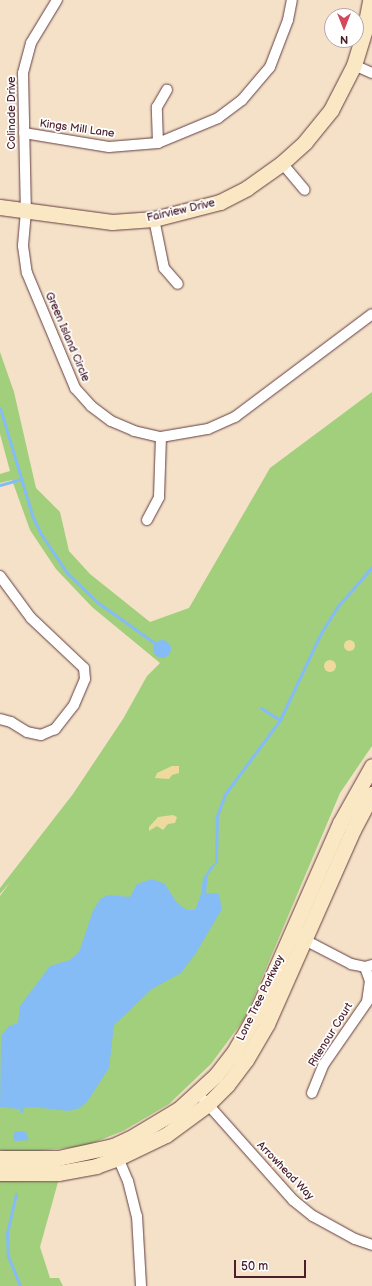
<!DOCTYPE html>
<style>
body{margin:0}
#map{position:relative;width:372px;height:1286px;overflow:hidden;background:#f4e1c7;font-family:"Balsamiq Sans",sans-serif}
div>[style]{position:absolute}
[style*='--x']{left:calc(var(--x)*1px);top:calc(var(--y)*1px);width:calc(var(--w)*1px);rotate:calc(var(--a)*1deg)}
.green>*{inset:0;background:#a1cf7c}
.sand>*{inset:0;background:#eeda9e}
.round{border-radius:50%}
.water>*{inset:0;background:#85bcf5}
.stream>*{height:3px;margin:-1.5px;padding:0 1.5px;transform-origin:1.5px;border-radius:1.5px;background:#85bcf5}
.roads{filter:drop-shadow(0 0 1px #643c42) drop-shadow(0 0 1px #643c42)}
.street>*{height:10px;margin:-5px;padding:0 5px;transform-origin:5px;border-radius:5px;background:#fff}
.secondary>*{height:15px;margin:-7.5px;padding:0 7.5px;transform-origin:7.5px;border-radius:7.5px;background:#fae7c3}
span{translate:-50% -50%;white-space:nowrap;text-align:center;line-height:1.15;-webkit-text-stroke:3.5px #fff;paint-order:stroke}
.street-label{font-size:11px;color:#4a1f2b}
.north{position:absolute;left:324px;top:8px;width:40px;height:40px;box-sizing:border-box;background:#fff;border:1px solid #b7a5aa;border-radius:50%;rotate:180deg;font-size:11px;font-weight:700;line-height:16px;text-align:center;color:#4a1f2b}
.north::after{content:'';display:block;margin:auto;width:14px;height:18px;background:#d1495b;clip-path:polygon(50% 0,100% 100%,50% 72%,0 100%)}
.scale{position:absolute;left:234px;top:1260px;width:72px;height:18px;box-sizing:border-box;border:2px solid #4a1f2b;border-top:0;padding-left:5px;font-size:12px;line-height:14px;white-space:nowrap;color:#4a1f2b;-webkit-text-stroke:3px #fff;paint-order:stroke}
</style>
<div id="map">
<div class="green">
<i style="clip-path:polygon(0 352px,14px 392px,36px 488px,60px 512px,69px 551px,90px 574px,150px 622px,189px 608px,270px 468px,372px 392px,372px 746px,340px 793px,245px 1018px,211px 1064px,169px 1104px,123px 1131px,85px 1146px,18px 1153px,0 1150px,0 896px,11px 881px,0 894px,0 888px,73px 794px,123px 719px,147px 676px,160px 663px,92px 607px,56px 569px,30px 530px,12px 480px,0 483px,0 474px,10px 471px,0 434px)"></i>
<i style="clip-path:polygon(0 1181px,58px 1182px,40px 1247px,50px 1278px,59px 1278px,63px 1286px,0 1286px)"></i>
</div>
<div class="sand">
<i class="round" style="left:343.5px;top:639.5px;width:11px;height:11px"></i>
<i class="round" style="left:324px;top:660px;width:12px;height:12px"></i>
<i style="clip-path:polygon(172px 766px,179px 766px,179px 773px,172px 775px,169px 779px,155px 778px,157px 773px)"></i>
<i style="clip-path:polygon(173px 815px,177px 817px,175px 823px,168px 824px,163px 830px,157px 826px,149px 831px,149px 827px,158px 817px)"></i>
</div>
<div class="water">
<i class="round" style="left:153px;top:640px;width:18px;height:18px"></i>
<i style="clip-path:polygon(218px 861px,208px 875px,206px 893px,219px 894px,222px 909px,196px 953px,181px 973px,152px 989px,114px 1025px,109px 1068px,87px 1102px,80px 1108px,68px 1111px,32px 1107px,18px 1109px,0 1107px,1px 1036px,9px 1026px,18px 1023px,20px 1006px,50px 966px,70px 960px,79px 952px,93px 911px,100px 899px,108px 895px,130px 897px,137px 884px,152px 879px,165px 884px,177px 903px,187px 910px,195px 910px,201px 894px,203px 879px,210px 867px)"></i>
<i style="clip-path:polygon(15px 1131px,26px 1132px,29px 1140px,15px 1141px,13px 1138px)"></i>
</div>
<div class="stream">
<i style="--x:0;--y:408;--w:112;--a:73.3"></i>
<i style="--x:32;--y:515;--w:21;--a:65"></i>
<i style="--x:41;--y:534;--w:47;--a:56.3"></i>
<i style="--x:67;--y:573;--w:42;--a:44"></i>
<i style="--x:97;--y:602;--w:72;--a:35.4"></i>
<i style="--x:0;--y:485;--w:22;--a:-16"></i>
<i style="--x:261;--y:708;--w:22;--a:32"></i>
<i style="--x:216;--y:862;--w:46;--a:-88.8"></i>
<i style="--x:217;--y:816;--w:23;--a:-70"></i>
<i style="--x:225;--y:794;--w:92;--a:-53.4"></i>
<i style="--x:280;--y:720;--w:96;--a:-64.8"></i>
<i style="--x:321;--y:633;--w:32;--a:-58"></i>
<i style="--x:338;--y:606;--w:52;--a:-48.9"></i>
<i style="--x:21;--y:1111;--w:6;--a:-72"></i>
<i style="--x:16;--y:1194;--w:40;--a:103"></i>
<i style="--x:7;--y:1233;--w:23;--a:88"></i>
<i style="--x:8;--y:1256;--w:32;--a:68"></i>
</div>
<div class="roads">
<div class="street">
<i style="--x:57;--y:0;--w:50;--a:121.2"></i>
<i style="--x:31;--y:43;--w:31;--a:105"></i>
<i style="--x:23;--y:73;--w:138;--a:88.8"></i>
<i style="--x:26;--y:211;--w:35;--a:95"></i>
<i style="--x:23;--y:246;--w:27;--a:82"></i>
<i style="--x:27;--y:273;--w:125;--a:67.3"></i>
<i style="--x:75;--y:388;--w:24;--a:48"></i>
<i style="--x:91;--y:406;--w:25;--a:37"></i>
<i style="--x:111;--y:421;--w:25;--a:23"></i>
<i style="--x:134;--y:431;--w:28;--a:13"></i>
<i style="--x:161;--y:437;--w:48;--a:-9.7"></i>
<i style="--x:208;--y:429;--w:30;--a:-24"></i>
<i style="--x:235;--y:417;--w:171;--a:-36.9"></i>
<i style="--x:354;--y:65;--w:20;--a:24"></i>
<i style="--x:24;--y:133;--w:86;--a:9.4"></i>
<i style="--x:109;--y:147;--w:49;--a:-4.7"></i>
<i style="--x:158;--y:143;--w:65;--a:-22.6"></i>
<i style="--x:218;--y:118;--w:30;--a:-37"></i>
<i style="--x:242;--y:100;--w:43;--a:-49.7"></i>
<i style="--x:270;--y:67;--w:50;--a:-69"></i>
<i style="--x:288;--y:20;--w:20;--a:-79"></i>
<i style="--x:158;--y:143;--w:36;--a:-92"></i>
<i style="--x:157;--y:107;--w:20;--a:-60"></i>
<i style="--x:282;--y:163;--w:35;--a:50"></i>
<i style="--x:154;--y:219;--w:50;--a:78.5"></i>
<i style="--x:164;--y:268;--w:21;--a:49"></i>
<i style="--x:147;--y:520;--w:26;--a:-62"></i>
<i style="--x:159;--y:497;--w:60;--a:-88.1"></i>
<i style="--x:0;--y:576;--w:52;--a:53.6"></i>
<i style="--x:31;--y:618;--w:73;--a:43.3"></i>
<i style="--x:84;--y:668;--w:11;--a:85"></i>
<i style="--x:85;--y:679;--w:28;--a:113"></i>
<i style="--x:74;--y:705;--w:31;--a:128"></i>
<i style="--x:55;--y:729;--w:15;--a:157"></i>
<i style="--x:41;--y:735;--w:14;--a:-168"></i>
<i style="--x:27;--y:732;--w:19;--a:-148"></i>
<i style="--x:11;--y:722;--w:11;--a:-165"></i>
<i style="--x:299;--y:937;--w:59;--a:27.4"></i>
<i style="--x:351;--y:964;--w:14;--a:12"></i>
<i style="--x:365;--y:967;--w:7;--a:-16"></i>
<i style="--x:312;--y:1093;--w:31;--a:-68"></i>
<i style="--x:324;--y:1064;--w:75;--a:-55.3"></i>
<i style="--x:367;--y:1002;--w:21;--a:-82"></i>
<i style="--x:370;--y:981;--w:15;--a:-110"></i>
<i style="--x:204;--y:1100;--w:134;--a:48.3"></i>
<i style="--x:293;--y:1200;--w:26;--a:39"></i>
<i style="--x:313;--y:1216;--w:48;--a:28.7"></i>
<i style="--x:355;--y:1239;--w:18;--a:19"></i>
<i style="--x:116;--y:1153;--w:30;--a:67"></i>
<i style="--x:128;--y:1181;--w:36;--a:76"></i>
<i style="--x:137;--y:1216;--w:70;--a:86.7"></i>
</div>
<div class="secondary">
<i style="--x:0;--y:207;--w:113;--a:7.6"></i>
<i style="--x:112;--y:222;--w:42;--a:-4.1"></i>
<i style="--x:154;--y:219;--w:68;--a:-14.4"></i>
<i style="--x:220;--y:202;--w:30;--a:-27"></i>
<i style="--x:247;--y:188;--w:43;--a:-35.5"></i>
<i style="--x:282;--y:163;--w:31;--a:-42"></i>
<i style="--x:305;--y:142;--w:41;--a:-50.9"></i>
<i style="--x:331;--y:110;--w:51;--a:-62.9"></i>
<i style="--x:354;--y:65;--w:34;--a:-73"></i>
<i style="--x:364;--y:32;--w:33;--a:-79"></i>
<i style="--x:0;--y:1158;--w:58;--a:0"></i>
<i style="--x:58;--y:1158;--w:56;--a:-12.3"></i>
<i style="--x:113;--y:1146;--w:23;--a:-25"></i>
<i style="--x:134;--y:1136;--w:52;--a:-31"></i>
<i style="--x:179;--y:1109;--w:50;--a:-42.6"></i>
<i style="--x:216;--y:1075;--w:29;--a:-52"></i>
<i style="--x:234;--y:1052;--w:39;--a:-60"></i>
<i style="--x:254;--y:1018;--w:213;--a:-66.2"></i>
<i style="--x:340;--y:823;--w:65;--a:-60.7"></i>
<i style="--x:0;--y:1173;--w:58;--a:0"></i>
<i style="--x:58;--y:1173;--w:39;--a:-10"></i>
<i style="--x:96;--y:1166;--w:23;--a:-20"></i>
<i style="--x:118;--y:1158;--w:53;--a:-25.6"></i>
<i style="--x:166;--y:1135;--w:52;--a:-36.4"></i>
<i style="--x:208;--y:1104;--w:27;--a:-45"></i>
<i style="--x:227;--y:1085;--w:31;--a:-53"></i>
<i style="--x:246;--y:1060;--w:42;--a:-59.7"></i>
<i style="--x:267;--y:1024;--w:212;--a:-66.1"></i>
<i style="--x:353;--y:830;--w:41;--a:-62.2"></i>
</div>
</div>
<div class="street-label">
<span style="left:12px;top:113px;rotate:-90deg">Colinade Drive</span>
<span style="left:77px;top:129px;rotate:8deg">Kings Mill Lane</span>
<span style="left:181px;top:211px;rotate:-13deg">Fairview Drive</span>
<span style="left:67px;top:337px;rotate:67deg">Green Island Circle</span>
<span style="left:261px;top:998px;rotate:-64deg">Lone Tree Parkway</span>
<span style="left:331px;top:1035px;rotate:-58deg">Ritenour Court</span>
<span style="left:285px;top:1171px;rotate:46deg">Arrowhead Way</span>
</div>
<div class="north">N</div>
<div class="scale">50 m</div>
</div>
